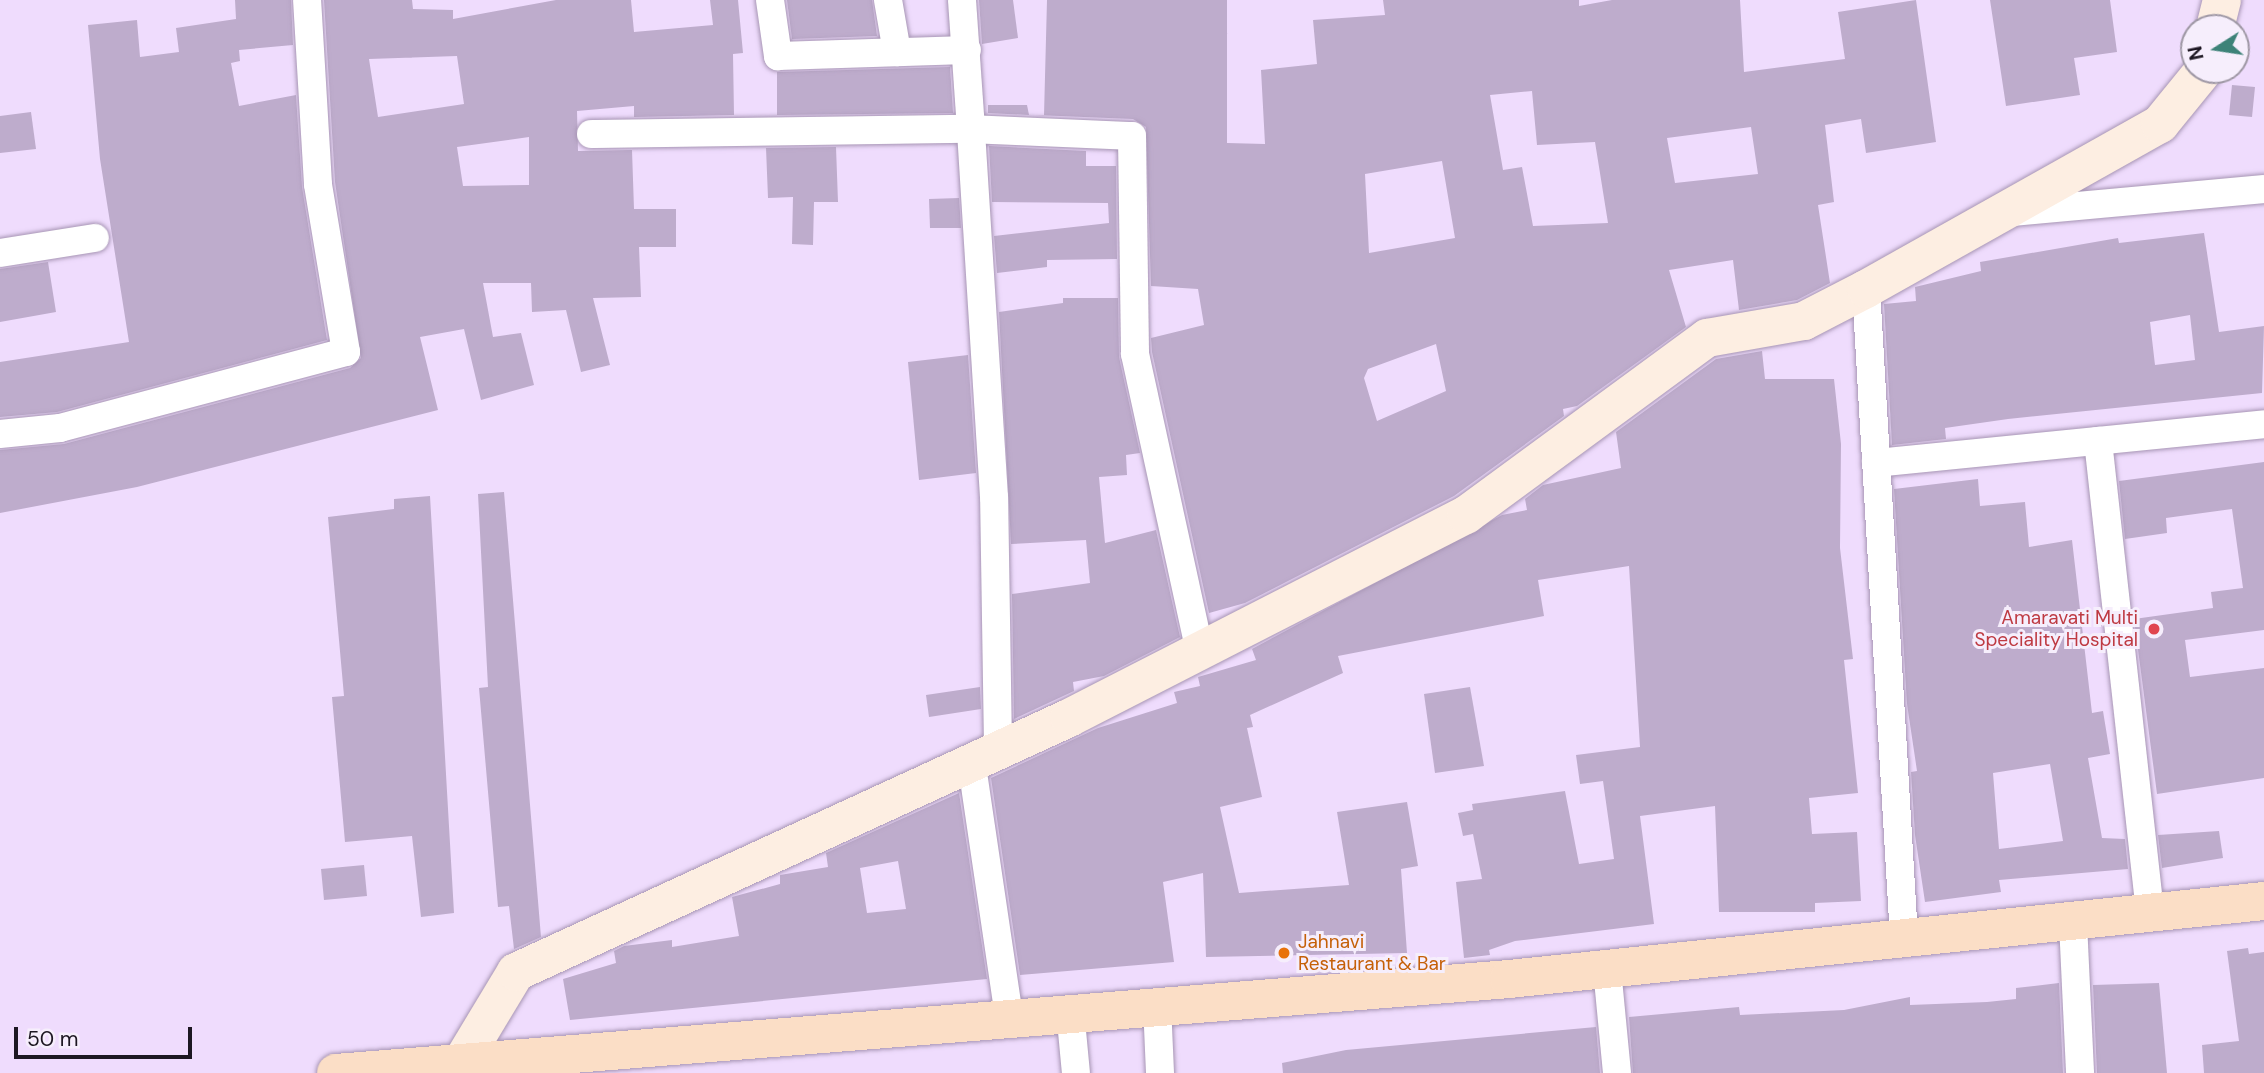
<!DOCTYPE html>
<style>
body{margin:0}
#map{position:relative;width:2264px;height:1073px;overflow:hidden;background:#efdcfd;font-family:"DM Sans",sans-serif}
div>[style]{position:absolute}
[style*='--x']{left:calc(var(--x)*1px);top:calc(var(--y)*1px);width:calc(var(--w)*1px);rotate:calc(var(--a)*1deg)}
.building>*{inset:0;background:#beaccc}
.roads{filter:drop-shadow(0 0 2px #a795b4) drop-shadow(0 0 2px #a795b4)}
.street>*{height:28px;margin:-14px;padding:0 14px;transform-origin:14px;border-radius:14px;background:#fff}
.secondary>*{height:38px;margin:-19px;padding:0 19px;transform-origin:19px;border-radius:19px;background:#fdeee2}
.primary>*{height:38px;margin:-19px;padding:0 19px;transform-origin:19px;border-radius:19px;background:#fbdec6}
.dots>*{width:19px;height:19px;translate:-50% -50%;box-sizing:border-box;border:4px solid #f6eefc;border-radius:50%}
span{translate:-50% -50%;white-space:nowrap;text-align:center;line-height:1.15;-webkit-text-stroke:6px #f6eefc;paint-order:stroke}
.health-label{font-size:19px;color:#be3a42}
.right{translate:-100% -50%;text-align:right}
.food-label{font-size:19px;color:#c56008}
.left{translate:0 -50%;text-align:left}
.north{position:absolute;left:2180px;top:14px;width:70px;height:70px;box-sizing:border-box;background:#f6eefc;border:2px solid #9f98a5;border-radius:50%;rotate:258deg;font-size:19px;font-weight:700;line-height:28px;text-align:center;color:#1d1722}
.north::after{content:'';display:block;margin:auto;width:24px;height:32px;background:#3d8278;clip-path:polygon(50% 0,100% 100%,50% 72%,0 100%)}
.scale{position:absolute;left:14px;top:1027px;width:178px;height:32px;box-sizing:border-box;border:4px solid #1d1722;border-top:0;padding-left:9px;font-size:21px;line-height:24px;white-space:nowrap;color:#1d1722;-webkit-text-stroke:5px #f6eefc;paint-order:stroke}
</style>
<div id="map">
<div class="building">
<i style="clip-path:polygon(235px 0,291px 0,293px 45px,239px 50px,240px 61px,231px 63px,239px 106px,296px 95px,302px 187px,327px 340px,57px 412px,0 417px,0 362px,129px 342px,100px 159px,88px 25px,137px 20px,140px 57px,179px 52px,176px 28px,236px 19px)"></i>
<i style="clip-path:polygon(evenodd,324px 0,412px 0,413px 9px,453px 10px,453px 19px,556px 0,631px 0,634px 32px,713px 25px,710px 0,738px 0,743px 53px,733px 54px,734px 115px,634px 117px,634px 106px,577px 111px,578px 151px,632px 150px,634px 209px,676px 209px,676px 247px,639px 247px,641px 297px,593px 298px,610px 365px,581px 372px,566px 310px,532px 312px,531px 283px,483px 283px,493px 337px,521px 333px,534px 385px,481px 400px,464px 329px,420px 337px,438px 410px,137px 487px,0 513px,0 450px,64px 444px,350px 368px,361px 358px,335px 182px,324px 0,457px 56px,464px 104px,378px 117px,369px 59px,457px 56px,324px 0,529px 137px,529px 185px,463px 186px,457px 147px,529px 137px)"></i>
<i style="clip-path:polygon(787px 0,872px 0,877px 36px,792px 39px)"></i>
<i style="clip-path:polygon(979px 0,1013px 0,1018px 38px,982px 44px)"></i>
<i style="clip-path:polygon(evenodd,1047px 0,1227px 0,1227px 143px,1265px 144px,1261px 70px,1317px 64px,1313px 20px,1385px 15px,1383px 0,1579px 0,1579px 6px,1612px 0,1740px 0,1744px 72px,1845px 59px,1838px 12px,1916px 0,1936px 142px,1866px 153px,1861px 119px,1825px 125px,1834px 202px,1818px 205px,1830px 283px,1797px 300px,1739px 310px,1733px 260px,1669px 270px,1686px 327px,1577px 406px,1563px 409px,1564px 416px,1454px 496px,1245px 603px,1209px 613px,1152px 352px,1151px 338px,1204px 325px,1198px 289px,1151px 286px,1146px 127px,1133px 119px,1035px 115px,1044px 115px,1047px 0,1532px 91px,1537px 145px,1595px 142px,1608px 223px,1533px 226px,1522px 167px,1503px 170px,1490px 95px,1532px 91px,1047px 0,1751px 127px,1758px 174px,1675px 183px,1667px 138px,1751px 127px,1047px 0,1442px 161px,1455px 238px,1369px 253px,1365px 174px,1442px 161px,1047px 0,1436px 344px,1446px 391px,1377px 421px,1364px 378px,1368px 369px,1436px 344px)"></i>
<i style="clip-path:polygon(1990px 0,2110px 0,2117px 52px,2074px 58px,2080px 95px,2006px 106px)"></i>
<i style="clip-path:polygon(950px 67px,953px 113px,777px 115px,777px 72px)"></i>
<i style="clip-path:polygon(2232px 85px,2255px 87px,2252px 117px,2229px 115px)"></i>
<i style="clip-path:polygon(988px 105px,1027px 105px,1029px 115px,988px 113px)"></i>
<i style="clip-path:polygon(31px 112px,36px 149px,0 153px,0 116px)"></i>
<i style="clip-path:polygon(989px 146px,1086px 151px,1086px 166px,1116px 166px,1117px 259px,1047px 260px,1047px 267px,997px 273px,994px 236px,1109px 223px,1108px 203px,992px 202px)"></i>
<i style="clip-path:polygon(836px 147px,838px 202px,814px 202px,813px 245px,792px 244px,793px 197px,768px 198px,766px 148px)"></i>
<i style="clip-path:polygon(959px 198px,961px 228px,930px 228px,929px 199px)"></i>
<i style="clip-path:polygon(evenodd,2204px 233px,2219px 332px,2264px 326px,2262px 393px,2008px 419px,1945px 428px,1946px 439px,1892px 445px,1884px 304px,1916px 301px,1915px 287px,1981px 271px,1980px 262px,2118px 238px,2119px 243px,2204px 233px,2190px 315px,2195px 360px,2155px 365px,2150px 322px,2190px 315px)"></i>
<i style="clip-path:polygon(48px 262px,56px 312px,0 322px,0 269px)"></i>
<i style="clip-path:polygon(1063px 298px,1118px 298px,1119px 357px,1140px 453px,1126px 455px,1127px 475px,1099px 477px,1105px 543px,1156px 530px,1180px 637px,1104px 676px,1073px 682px,1074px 691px,1014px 719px,1012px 594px,1090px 583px,1086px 540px,1011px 544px,999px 312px,1063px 303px)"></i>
<i style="clip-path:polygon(1762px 351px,1765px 379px,1834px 379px,1841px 444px,1840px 548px,1853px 659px,1844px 660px,1858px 793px,1809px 798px,1812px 834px,1857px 832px,1861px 901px,1815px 903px,1815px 912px,1719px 912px,1715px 806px,1640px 816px,1654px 924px,1515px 941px,1489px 950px,1490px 955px,1464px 958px,1456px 882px,1482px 879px,1473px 834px,1463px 836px,1458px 813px,1473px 810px,1472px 804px,1565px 791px,1579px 864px,1614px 859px,1603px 781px,1580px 784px,1576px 755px,1640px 747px,1629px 566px,1538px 580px,1544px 616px,1338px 656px,1343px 673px,1250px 715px,1253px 727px,1247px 728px,1262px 797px,1220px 807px,1239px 893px,1349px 885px,1337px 812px,1407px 802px,1418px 866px,1401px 869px,1407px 953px,1206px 957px,1203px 873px,1163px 882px,1174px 962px,1020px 975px,991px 778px,1098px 728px,1177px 703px,1174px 692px,1200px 686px,1198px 677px,1256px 660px,1252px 649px,1502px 515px,1527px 510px,1525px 499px,1543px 485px,1621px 468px,1616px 432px,1716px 359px)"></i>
<i style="clip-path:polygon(968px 355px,976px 473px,919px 480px,908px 362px)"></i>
<i style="clip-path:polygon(2264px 462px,2264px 630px,2185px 640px,2190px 677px,2264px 668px,2264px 778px,2157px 794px,2134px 619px,2213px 608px,2211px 592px,2243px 588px,2232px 509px,2166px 518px,2167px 533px,2125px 539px,2119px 481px)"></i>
<i style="clip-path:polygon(evenodd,1978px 479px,1980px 506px,2025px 502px,2029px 547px,2072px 540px,2092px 713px,2103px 711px,2110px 754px,2088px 758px,2102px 838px,2125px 839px,2128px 869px,1999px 880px,2001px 892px,1925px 902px,1915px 835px,1911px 772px,1917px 771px,1907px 704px,1894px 489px,1978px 479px,2050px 764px,2063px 841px,1999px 849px,1993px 773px,2050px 764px)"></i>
<i style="clip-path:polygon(504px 492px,541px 937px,514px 949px,509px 906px,498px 907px,479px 688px,488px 687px,478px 494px)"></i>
<i style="clip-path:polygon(430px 496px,454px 913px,421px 917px,412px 836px,345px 842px,332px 697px,344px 696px,328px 517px,394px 509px,394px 499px)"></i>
<i style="clip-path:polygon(980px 687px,981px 709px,929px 717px,926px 695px)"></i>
<i style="clip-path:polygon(1470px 687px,1484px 766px,1435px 773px,1424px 694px)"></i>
<i style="clip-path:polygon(evenodd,959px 793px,987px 979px,570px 1020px,563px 979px,616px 963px,614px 951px,624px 946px,672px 940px,672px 947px,739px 936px,732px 897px,780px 884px,780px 875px,828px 867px,826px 853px,959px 793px,898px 861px,906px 909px,867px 913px,860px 868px,898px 861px)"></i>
<i style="clip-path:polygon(2219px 831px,2223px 858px,2162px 868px,2158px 835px)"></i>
<i style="clip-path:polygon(364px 865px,367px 896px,324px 900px,321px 869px)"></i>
<i style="clip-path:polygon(2248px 948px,2249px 954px,2264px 952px,2264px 1073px,2204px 1073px,2202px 1045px,2239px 1041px,2227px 951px)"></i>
<i style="clip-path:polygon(2059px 983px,2063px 1073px,1633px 1073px,1629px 1017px,1739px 1007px,1740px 1015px,1844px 1010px,1910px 997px,1910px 1005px,1987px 1002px,2016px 999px,2016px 988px)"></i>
<i style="clip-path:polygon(2159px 983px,2167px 1073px,2097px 1073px,2093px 985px)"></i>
<i style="clip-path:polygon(1596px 1027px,1600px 1073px,1283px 1073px,1282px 1063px,1346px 1050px)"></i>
</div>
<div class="roads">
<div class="street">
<i style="--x:770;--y:0;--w:57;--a:81.9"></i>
<i style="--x:778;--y:56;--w:189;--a:-1.8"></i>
<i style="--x:888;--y:0;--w:53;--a:80.2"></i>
<i style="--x:591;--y:134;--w:380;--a:-0.8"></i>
<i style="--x:971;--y:129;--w:129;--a:-94"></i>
<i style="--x:2012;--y:212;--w:253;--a:-5.2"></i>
<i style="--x:0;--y:253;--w:96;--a:-9"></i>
<i style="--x:1866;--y:289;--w:651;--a:86.65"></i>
<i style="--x:0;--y:434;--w:60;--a:-5.7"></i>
<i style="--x:60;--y:428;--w:296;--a:-14.9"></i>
<i style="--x:346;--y:352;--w:170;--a:-99.5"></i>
<i style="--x:318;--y:184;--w:184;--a:-93.4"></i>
<i style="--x:2098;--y:441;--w:477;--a:83.7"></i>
<i style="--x:1876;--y:463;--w:390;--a:-5.7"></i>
<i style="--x:998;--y:746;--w:249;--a:-90.9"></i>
<i style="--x:994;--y:497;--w:369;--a:-93.6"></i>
<i style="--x:971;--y:129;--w:161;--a:2.5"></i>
<i style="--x:1132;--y:136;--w:218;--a:89.2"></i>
<i style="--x:1135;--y:354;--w:305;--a:77.7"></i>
<i style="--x:971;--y:759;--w:260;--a:81.6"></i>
<i style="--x:2073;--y:923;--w:150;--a:87.3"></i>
<i style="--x:1607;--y:969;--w:104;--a:84.5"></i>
<i style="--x:1157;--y:1004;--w:69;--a:87.5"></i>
<i style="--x:1070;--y:1010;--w:63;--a:84.6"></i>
</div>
<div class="secondary">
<i style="--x:2215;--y:28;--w:29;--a:-76"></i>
<i style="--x:461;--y:1063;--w:106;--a:-58.9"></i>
<i style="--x:516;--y:972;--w:609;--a:-24.67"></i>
<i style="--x:1069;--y:718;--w:446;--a:-27.1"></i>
<i style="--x:1466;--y:515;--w:299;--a:-36.3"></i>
<i style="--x:1707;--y:338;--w:98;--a:-9.9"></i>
<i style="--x:1804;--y:321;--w:70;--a:-27.3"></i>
<i style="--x:1866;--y:289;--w:337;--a:-29.3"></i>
<i style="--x:2160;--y:124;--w:70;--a:-50.8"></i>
</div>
<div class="primary">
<i style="--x:336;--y:1073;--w:1177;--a:-4.58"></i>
<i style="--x:1509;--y:979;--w:759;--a:-5.9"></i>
</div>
</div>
<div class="dots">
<i style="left:2154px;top:629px;background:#e0444e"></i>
<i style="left:1284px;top:953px;background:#e8710a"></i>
</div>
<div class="health-label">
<span class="right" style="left:2138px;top:629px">Amaravati Multi<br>Speciality Hospital</span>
</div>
<div class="food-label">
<span class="left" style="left:1298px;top:953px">Jahnavi<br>Restaurant &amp; Bar</span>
</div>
<div class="north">N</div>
<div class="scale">50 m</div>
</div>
